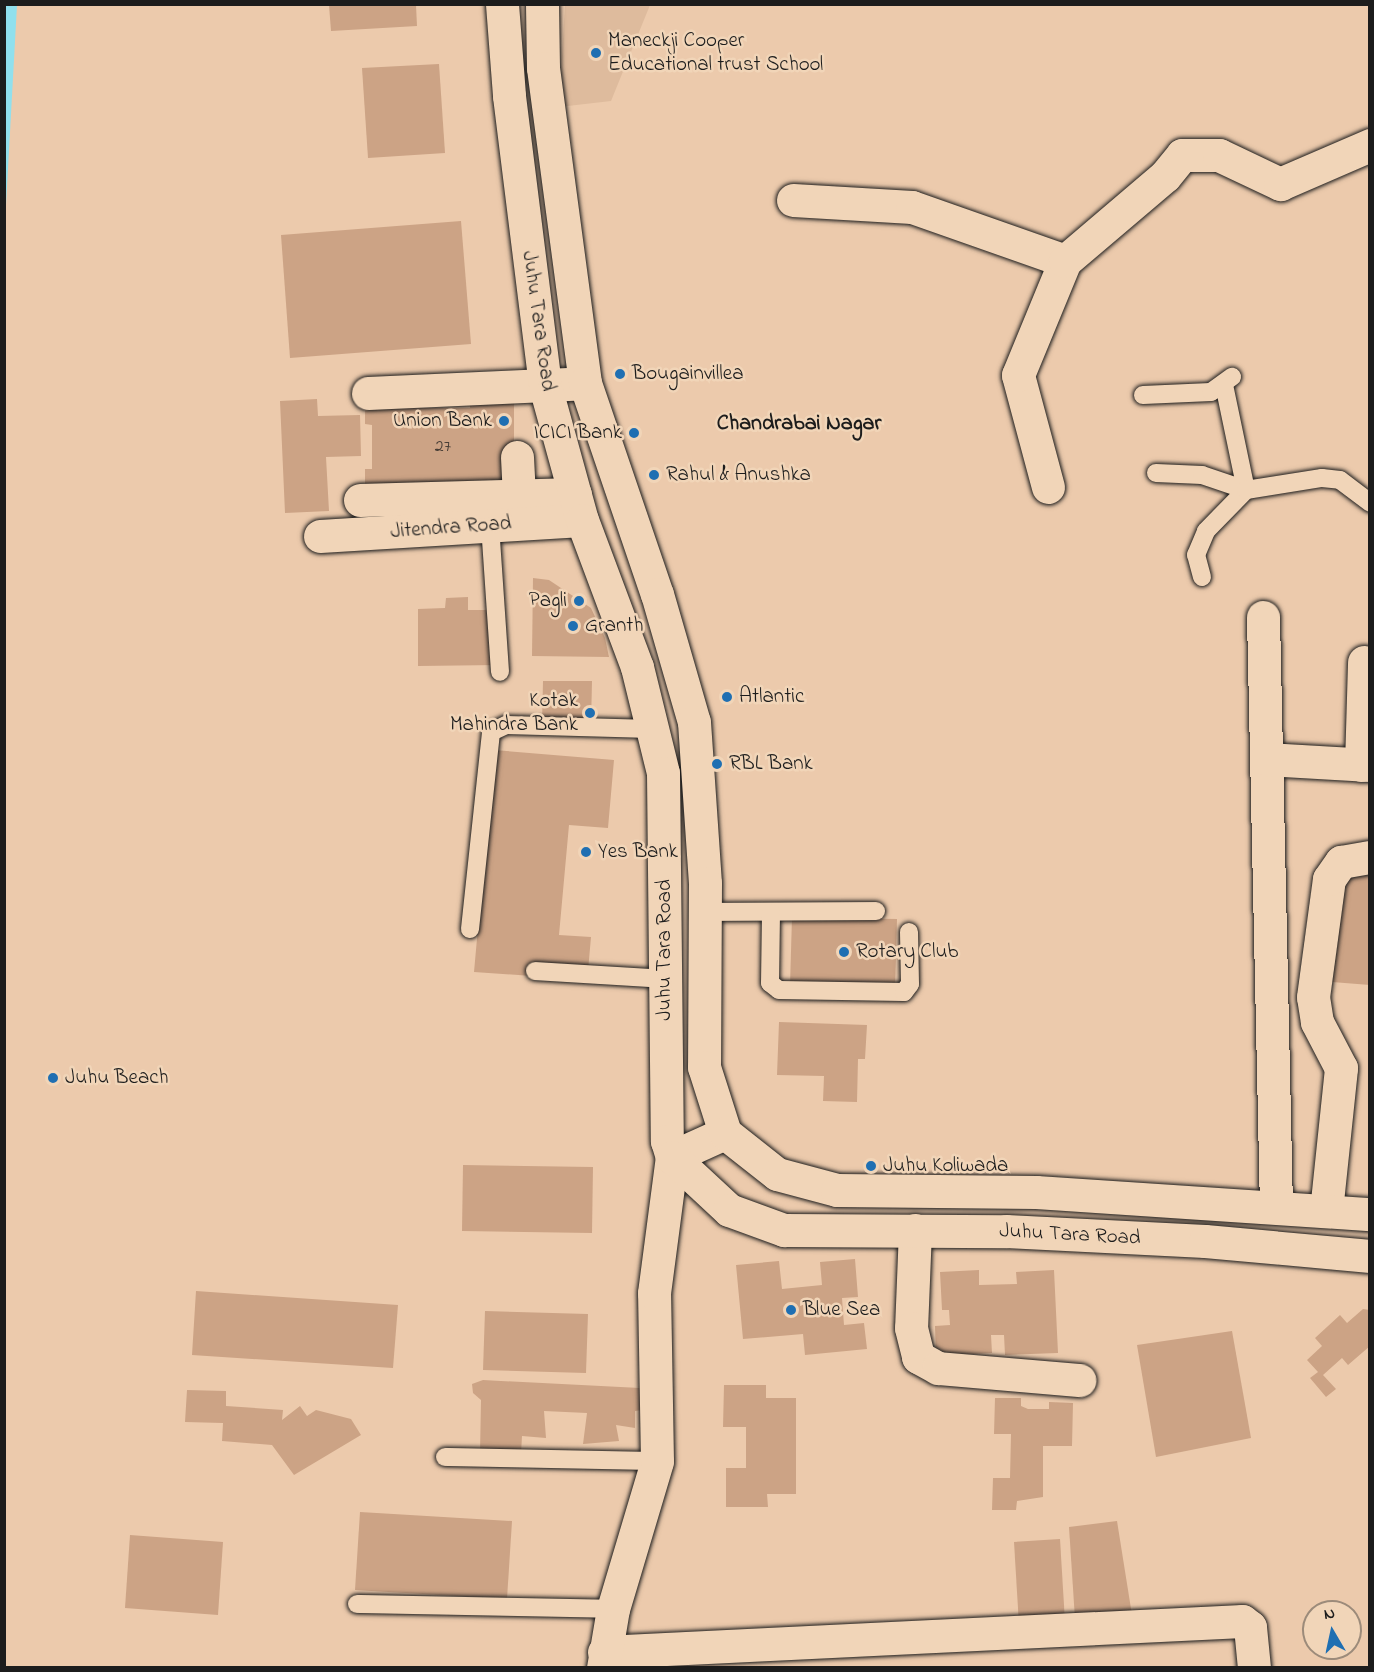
<!DOCTYPE html>
<style>
body{margin:0}
#map{position:relative;width:1374px;height:1672px;overflow:hidden;background:#eccaac;font-family:"Indie Flower",sans-serif}
div>[style]{position:absolute}
[style*='--x']{left:calc(var(--x)*1px);top:calc(var(--y)*1px);width:calc(var(--w)*1px);rotate:calc(var(--a)*1deg)}
.built>*{inset:0;background:#debb9d}
.water>*{inset:0;background:#90e0ed}
.building>*{inset:0;background:#cca385}
.roads{filter:drop-shadow(0 0 2px #1c1c1c) drop-shadow(0 0 2px #1c1c1c)}
.service>*{height:18px;margin:-9px;padding:0 9px;transform-origin:9px;border-radius:9px;background:#f1d5b8}
.minor>*{height:33px;margin:-16.5px;padding:0 16.5px;transform-origin:16.5px;border-radius:16.5px;background:#f1d5b8}
.secondary>*{height:33px;margin:-16.5px;padding:0 16.5px;transform-origin:16.5px;border-radius:16.5px;background:#f1d5b8}
.dots>*{width:16px;height:16px;translate:-50% -50%;box-sizing:border-box;border:3px solid #f1d5b8;border-radius:50%}
span{translate:-50% -50%;white-space:nowrap;text-align:center;line-height:1.15;-webkit-text-stroke:5px #f1d5b8;paint-order:stroke}
.number-label{font-size:18px;color:#483e36}
.number-label span{-webkit-text-stroke-width:0}
.poi-label{font-size:21px;color:#1c1c1c}
.left{translate:0 -50%;text-align:left}
.right{translate:-100% -50%;text-align:right}
.street-label{font-size:21px;color:#1c1c1c}
.neighbourhood-label{font-size:22px;color:#1c1c1c;font-weight:700}
.frame{position:absolute;inset:0;border:6px solid #1c1c1c;pointer-events:none}
.north{position:absolute;left:1302px;top:1600px;width:60px;height:60px;box-sizing:border-box;background:#f1d5b8;border:2px solid #9c8b7a;border-radius:50%;rotate:351deg;font-size:16px;font-weight:700;line-height:24px;text-align:center;color:#1c1c1c}
.north::after{content:'';display:block;margin:auto;width:21px;height:27px;background:#1f6fb2;clip-path:polygon(50% 0,100% 100%,50% 72%,0 100%)}
</style>
<div id="map">
<div class="built">
<i style="clip-path:polygon(565px 5px,650px 5px,611px 101px,559px 107px)"></i>
</div>
<div class="water">
<i style="clip-path:polygon(5px 4px,17px 5px,5px 223px,4px 5px)"></i>
</div>
<div class="building">
<i style="clip-path:polygon(329px 5px,416px 5px,417px 26px,331px 31px)"></i>
<i style="clip-path:polygon(439px 64px,445px 153px,368px 158px,362px 68px)"></i>
<i style="clip-path:polygon(461px 221px,471px 344px,290px 358px,281px 235px)"></i>
<i style="clip-path:polygon(317px 399px,318px 416px,360px 415px,361px 456px,326px 457px,329px 511px,285px 513px,280px 401px)"></i>
<i style="clip-path:polygon(422px 400px,422px 408px,470px 408px,470px 400px,514px 400px,514px 493px,365px 494px,365px 469px,372px 469px,372px 425px,365px 424px,365px 401px)"></i>
<i style="clip-path:polygon(533px 578px,549px 580px,591px 608px,605px 638px,609px 657px,532px 656px)"></i>
<i style="clip-path:polygon(468px 597px,468px 610px,490px 610px,498px 665px,418px 666px,418px 609px,445px 608px,446px 598px)"></i>
<i style="clip-path:polygon(543px 681px,592px 681px,591px 725px,542px 724px)"></i>
<i style="clip-path:polygon(494px 750px,614px 760px,608px 828px,569px 825px,559px 935px,591px 937px,588px 971px,532px 976px,474px 972px)"></i>
<i style="clip-path:polygon(1343px 869px,1370px 871px,1370px 985px,1332px 982px)"></i>
<i style="clip-path:polygon(792px 917px,897px 919px,895px 988px,790px 986px)"></i>
<i style="clip-path:polygon(779px 1022px,867px 1025px,865px 1059px,858px 1059px,857px 1102px,823px 1101px,824px 1076px,777px 1075px)"></i>
<i style="clip-path:polygon(463px 1165px,593px 1167px,592px 1233px,462px 1231px)"></i>
<i style="clip-path:polygon(855px 1259px,858px 1297px,842px 1298px,844px 1325px,864px 1323px,867px 1349px,805px 1355px,803px 1334px,743px 1339px,736px 1265px,779px 1261px,782px 1289px,822px 1285px,820px 1262px)"></i>
<i style="clip-path:polygon(979px 1270px,979px 1285px,1017px 1284px,1016px 1272px,1054px 1270px,1058px 1353px,1005px 1355px,1004px 1335px,991px 1335px,992px 1353px,936px 1356px,935px 1326px,950px 1325px,949px 1310px,942px 1310px,940px 1272px)"></i>
<i style="clip-path:polygon(196px 1291px,398px 1305px,393px 1368px,192px 1355px)"></i>
<i style="clip-path:polygon(1363px 1309px,1370px 1310px,1370px 1346px,1348px 1365px,1342px 1358px,1323px 1375px,1336px 1389px,1326px 1397px,1310px 1378px,1318px 1372px,1307px 1360px,1322px 1346px,1315px 1338px,1340px 1315px,1347px 1323px)"></i>
<i style="clip-path:polygon(485px 1311px,588px 1314px,586px 1373px,483px 1370px)"></i>
<i style="clip-path:polygon(1232px 1331px,1251px 1438px,1156px 1457px,1137px 1345px)"></i>
<i style="clip-path:polygon(483px 1380px,640px 1388px,642px 1410px,635px 1411px,635px 1428px,616px 1425px,619px 1441px,583px 1444px,587px 1413px,544px 1411px,546px 1438px,522px 1436px,521px 1454px,480px 1453px,481px 1400px,473px 1393px,472px 1384px)"></i>
<i style="clip-path:polygon(724px 1385px,766px 1385px,766px 1398px,796px 1398px,796px 1494px,767px 1494px,768px 1507px,726px 1507px,726px 1468px,746px 1468px,746px 1427px,723px 1427px)"></i>
<i style="clip-path:polygon(187px 1390px,226px 1391px,226px 1406px,283px 1410px,282px 1420px,300px 1406px,307px 1416px,316px 1410px,351px 1419px,361px 1435px,294px 1475px,272px 1445px,222px 1441px,223px 1423px,185px 1422px)"></i>
<i style="clip-path:polygon(995px 1398px,1021px 1398px,1021px 1406px,1028px 1409px,1049px 1409px,1049px 1402px,1073px 1403px,1072px 1446px,1043px 1446px,1043px 1497px,1017px 1501px,1016px 1510px,992px 1510px,993px 1478px,1010px 1478px,1011px 1434px,994px 1434px)"></i>
<i style="clip-path:polygon(360px 1512px,512px 1521px,507px 1599px,355px 1590px)"></i>
<i style="clip-path:polygon(1117px 1521px,1132px 1615px,1075px 1619px,1069px 1527px)"></i>
<i style="clip-path:polygon(130px 1535px,223px 1542px,218px 1615px,125px 1608px)"></i>
<i style="clip-path:polygon(1060px 1539px,1065px 1622px,1019px 1625px,1014px 1542px)"></i>
</div>
<div class="roads">
<div class="service">
<i style="--x:1143;--y:395;--w:68;--a:-2.5"></i>
<i style="--x:1211;--y:392;--w:26;--a:-36"></i>
<i style="--x:1156;--y:473;--w:46;--a:2.5"></i>
<i style="--x:1202;--y:475;--w:46;--a:18.8"></i>
<i style="--x:1246;--y:490;--w:107;--a:-101.8"></i>
<i style="--x:490;--y:525;--w:147;--a:86.1"></i>
<i style="--x:1202;--y:577;--w:23;--a:-105"></i>
<i style="--x:1196;--y:555;--w:26;--a:-67"></i>
<i style="--x:1206;--y:531;--w:57;--a:-45.7"></i>
<i style="--x:1246;--y:490;--w:77;--a:-9"></i>
<i style="--x:1322;--y:478;--w:18;--a:6"></i>
<i style="--x:1340;--y:480;--w:38;--a:37"></i>
<i style="--x:705;--y:912;--w:171;--a:-0.3"></i>
<i style="--x:771;--y:913;--w:70;--a:90.8"></i>
<i style="--x:770;--y:983;--w:11;--a:38"></i>
<i style="--x:779;--y:990;--w:125;--a:0.9"></i>
<i style="--x:904;--y:992;--w:10;--a:-53"></i>
<i style="--x:910;--y:984;--w:52;--a:-91.1"></i>
<i style="--x:470;--y:929;--w:198;--a:-83.9"></i>
<i style="--x:491;--y:732;--w:17;--a:-25"></i>
<i style="--x:506;--y:725;--w:146;--a:1.6"></i>
<i style="--x:535;--y:971;--w:131;--a:3.5"></i>
<i style="--x:445;--y:1457;--w:212;--a:1.1"></i>
<i style="--x:357;--y:1604;--w:256;--a:1.1"></i>
</div>
<div class="minor">
<i style="--x:793;--y:200;--w:119;--a:3.4"></i>
<i style="--x:912;--y:207;--w:162;--a:19.4"></i>
<i style="--x:368;--y:393;--w:217;--a:-2.6"></i>
<i style="--x:517;--y:457;--w:40;--a:87.1"></i>
<i style="--x:1048;--y:487;--w:116;--a:-105"></i>
<i style="--x:1018;--y:375;--w:123;--a:-67.6"></i>
<i style="--x:1065;--y:261;--w:131;--a:-40.4"></i>
<i style="--x:1165;--y:176;--w:27;--a:-51"></i>
<i style="--x:1182;--y:155;--w:37;--a:0"></i>
<i style="--x:1219;--y:155;--w:68;--a:25.4"></i>
<i style="--x:1280;--y:184;--w:98;--a:-23.4"></i>
<i style="--x:360;--y:500;--w:215;--a:-1.6"></i>
<i style="--x:320;--y:536;--w:262;--a:-3.5"></i>
<i style="--x:1263;--y:617;--w:590;--a:88.74"></i>
<i style="--x:1266;--y:759;--w:104;--a:3.3"></i>
<i style="--x:1361;--y:765;--w:103;--a:-88.3"></i>
<i style="--x:1326;--y:1211;--w:144;--a:-84"></i>
<i style="--x:1341;--y:1068;--w:52;--a:-117.6"></i>
<i style="--x:1317;--y:1022;--w:25;--a:-99"></i>
<i style="--x:1313;--y:997;--w:119;--a:-82.3"></i>
<i style="--x:1329;--y:879;--w:21;--a:-55"></i>
<i style="--x:1341;--y:862;--w:29;--a:-10"></i>
<i style="--x:915;--y:1230;--w:98;--a:92.3"></i>
<i style="--x:911;--y:1328;--w:30;--a:76"></i>
<i style="--x:918;--y:1357;--w:23;--a:29"></i>
<i style="--x:938;--y:1368;--w:142;--a:4.9"></i>
<i style="--x:604;--y:1652;--w:639;--a:-2.78"></i>
<i style="--x:1242;--y:1621;--w:10;--a:37"></i>
<i style="--x:1250;--y:1627;--w:41;--a:84.4"></i>
<i style="--x:603;--y:1668;--w:60;--a:-80.4"></i>
<i style="--x:613;--y:1609;--w:154;--a:-73.4"></i>
<i style="--x:657;--y:1461;--w:168;--a:-91"></i>
<i style="--x:654;--y:1293;--w:137;--a:-82.5"></i>
<i style="--x:672;--y:1157;--w:58;--a:-24.4"></i>
</div>
<div class="secondary">
<i style="--x:502;--y:4;--w:92;--a:85.6"></i>
<i style="--x:509;--y:96;--w:292;--a:82.9"></i>
<i style="--x:545;--y:386;--w:139;--a:74.6"></i>
<i style="--x:582;--y:520;--w:157;--a:69.5"></i>
<i style="--x:637;--y:667;--w:109;--a:76.2"></i>
<i style="--x:663;--y:773;--w:368;--a:89.4"></i>
<i style="--x:667;--y:1141;--w:17;--a:73"></i>
<i style="--x:672;--y:1157;--w:78;--a:42.9"></i>
<i style="--x:729;--y:1210;--w:59;--a:20"></i>
<i style="--x:784;--y:1230;--w:222;--a:0.3"></i>
<i style="--x:1006;--y:1231;--w:199;--a:2.9"></i>
<i style="--x:1205;--y:1241;--w:166;--a:5.2"></i>
<i style="--x:542;--y:4;--w:64;--a:89.1"></i>
<i style="--x:543;--y:68;--w:318;--a:82.4"></i>
<i style="--x:585;--y:383;--w:223;--a:71.2"></i>
<i style="--x:657;--y:594;--w:133;--a:73.9"></i>
<i style="--x:694;--y:722;--w:161;--a:86.1"></i>
<i style="--x:705;--y:883;--w:184;--a:90.3"></i>
<i style="--x:704;--y:1067;--w:69;--a:72.3"></i>
<i style="--x:725;--y:1133;--w:66;--a:38.3"></i>
<i style="--x:777;--y:1174;--w:62;--a:14.9"></i>
<i style="--x:837;--y:1190;--w:199;--a:0.6"></i>
<i style="--x:1036;--y:1192;--w:335;--a:3.8"></i>
</div>
</div>
<div class="dots">
<i style="left:596px;top:53px;background:#1f6fb2"></i>
<i style="left:620px;top:374px;background:#1f6fb2"></i>
<i style="left:504px;top:421px;background:#1f6fb2"></i>
<i style="left:634px;top:433px;background:#1f6fb2"></i>
<i style="left:654px;top:475px;background:#1f6fb2"></i>
<i style="left:579px;top:601px;background:#1f6fb2"></i>
<i style="left:573px;top:626px;background:#1f6fb2"></i>
<i style="left:727px;top:697px;background:#1f6fb2"></i>
<i style="left:590px;top:713px;background:#1f6fb2"></i>
<i style="left:717px;top:764px;background:#1f6fb2"></i>
<i style="left:586px;top:852px;background:#1f6fb2"></i>
<i style="left:844px;top:952px;background:#1f6fb2"></i>
<i style="left:53px;top:1078px;background:#1f6fb2"></i>
<i style="left:871px;top:1166px;background:#1f6fb2"></i>
<i style="left:791px;top:1310px;background:#1f6fb2"></i>
</div>
<div class="number-label">
<span style="left:443px;top:447px">27</span>
</div>
<div class="poi-label">
<span class="left" style="left:608px;top:53px">Maneckji Cooper<br>Educational trust School</span>
<span class="left" style="left:632px;top:374px">Bougainvillea</span>
<span class="right" style="left:492px;top:421px">Union Bank</span>
<span class="right" style="left:622px;top:433px">ICICI Bank</span>
<span class="left" style="left:666px;top:475px">Rahul &amp; Anushka</span>
<span class="right" style="left:567px;top:601px">Pagli</span>
<span class="left" style="left:585px;top:626px">Granth</span>
<span class="left" style="left:739px;top:697px">Atlantic</span>
<span class="right" style="left:578px;top:713px">Kotak<br>Mahindra Bank</span>
<span class="left" style="left:729px;top:764px">RBL Bank</span>
<span class="left" style="left:598px;top:852px">Yes Bank</span>
<span class="left" style="left:856px;top:952px">Rotary Club</span>
<span class="left" style="left:65px;top:1078px">Juhu Beach</span>
<span class="left" style="left:883px;top:1166px">Juhu Koliwada</span>
<span class="left" style="left:803px;top:1310px">Blue Sea</span>
</div>
<div class="street-label">
<span style="left:538px;top:321px;rotate:82deg">Juhu Tara Road</span>
<span style="left:451px;top:528px;rotate:-4deg">Jitendra Road</span>
<span style="left:665px;top:950px;rotate:-90deg">Juhu Tara Road</span>
<span style="left:1070px;top:1235px;rotate:3deg">Juhu Tara Road</span>
</div>
<div class="neighbourhood-label">
<span style="left:799px;top:425px">Chandrabai Nagar</span>
</div>
<div class="frame"></div>
<div class="north">N</div>
</div>
